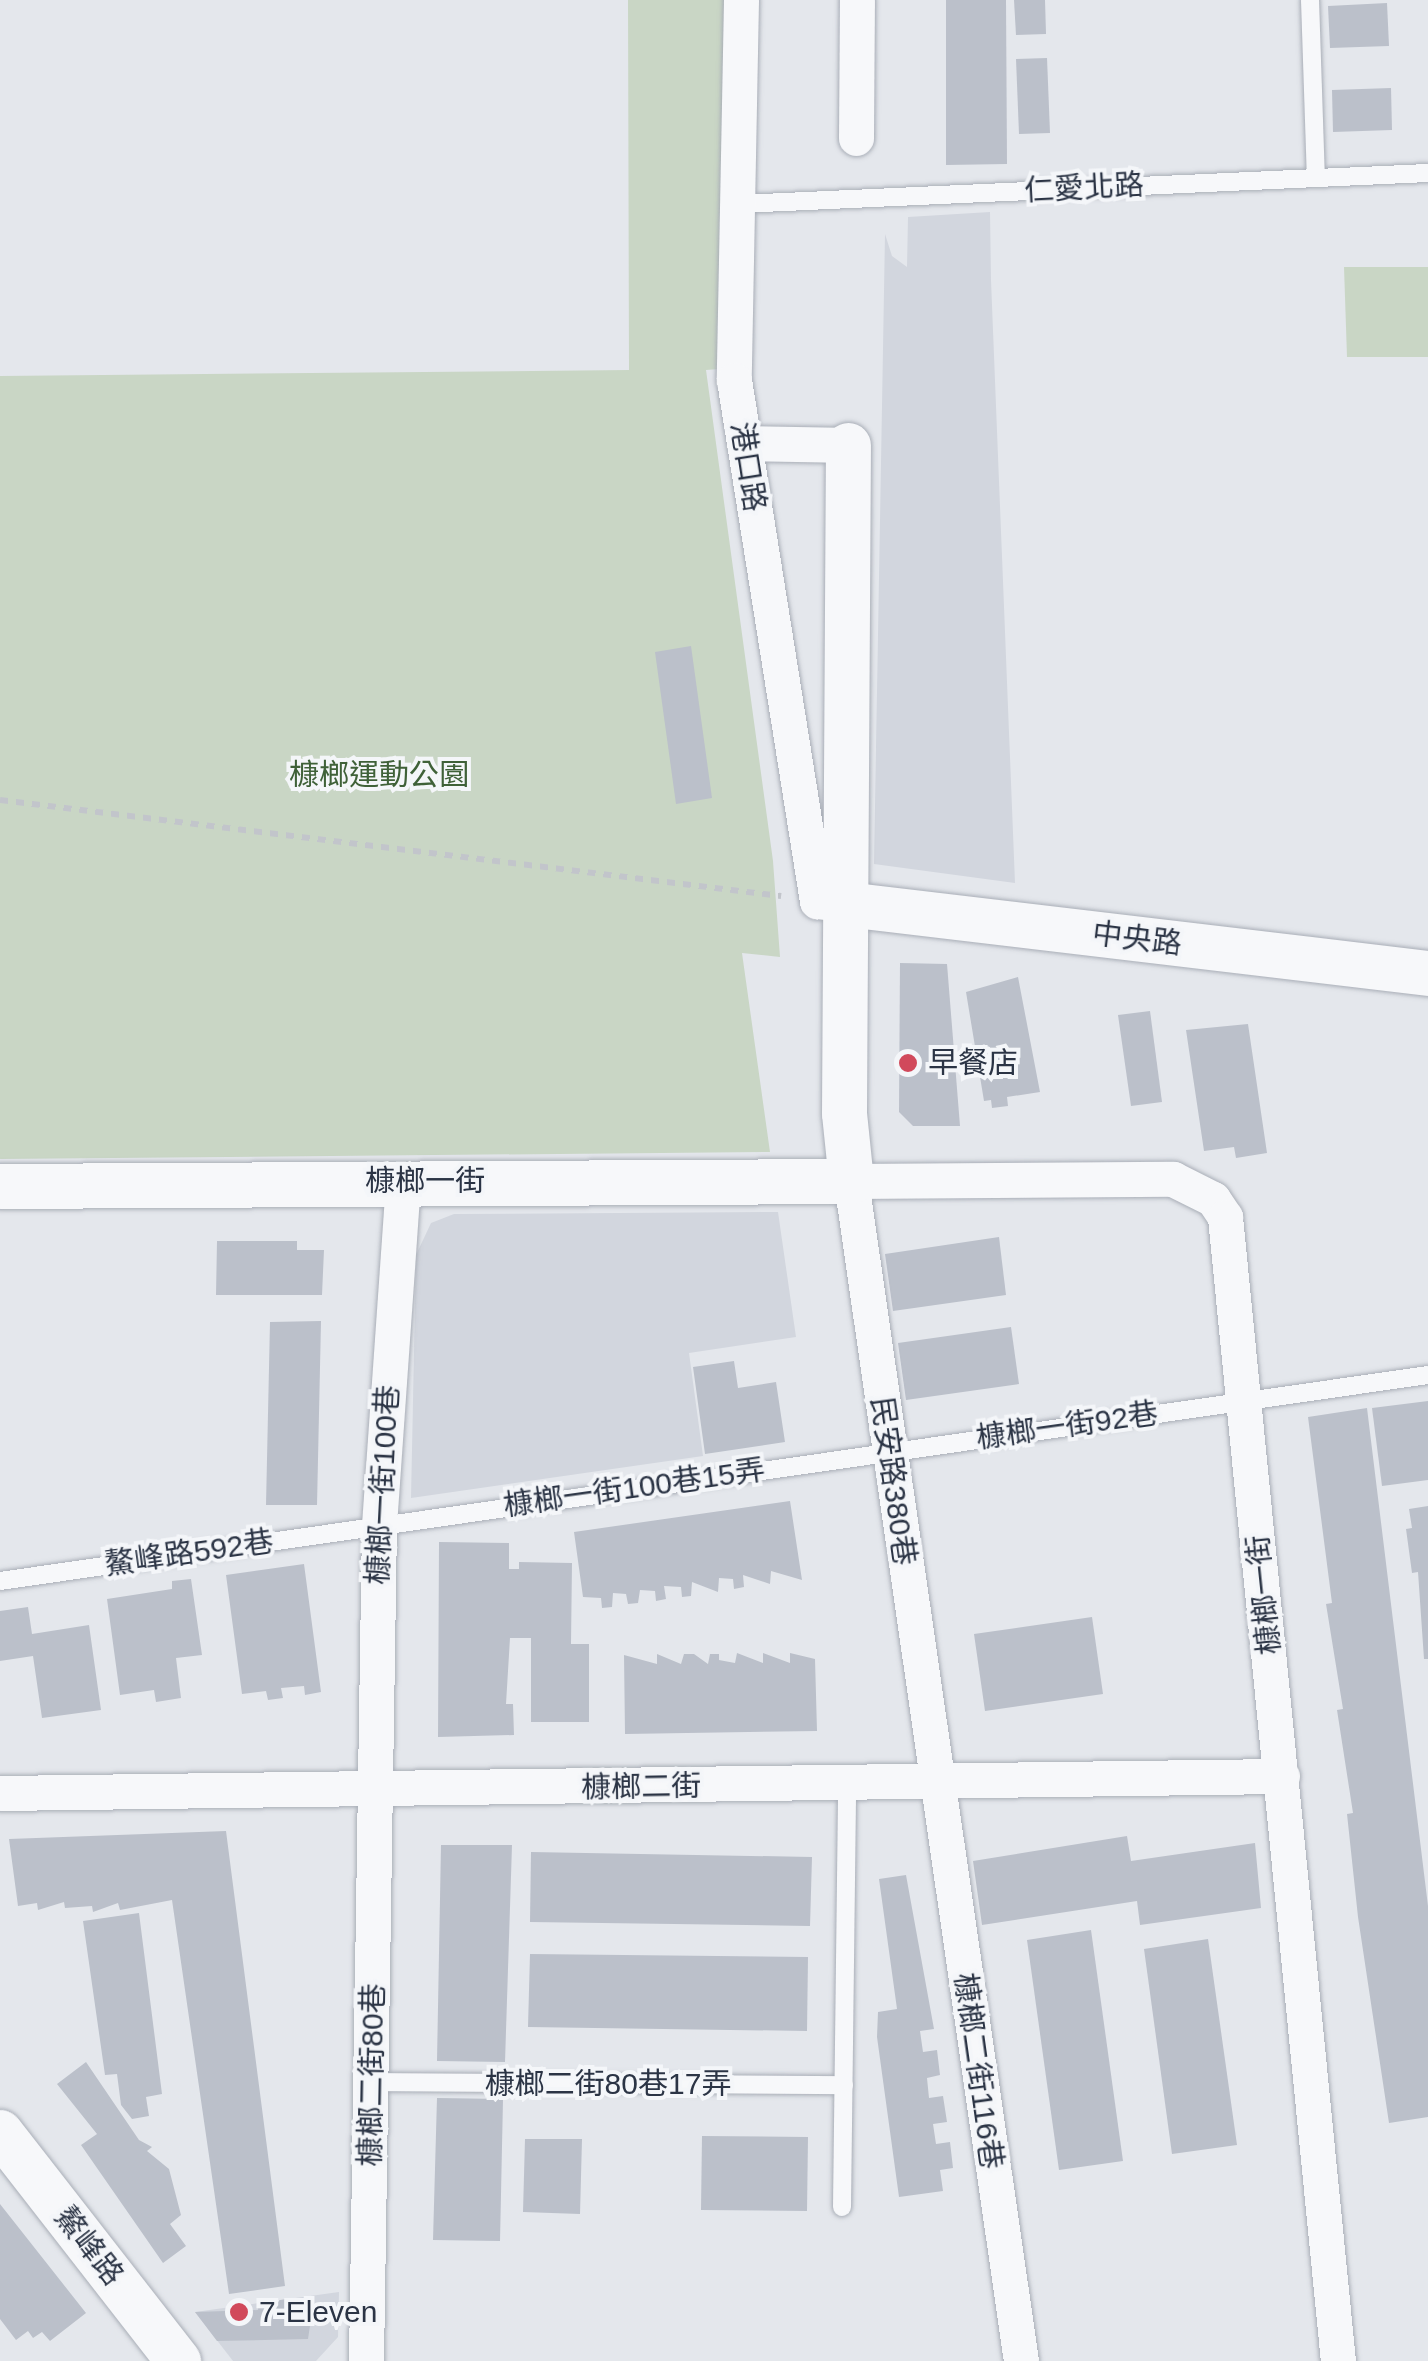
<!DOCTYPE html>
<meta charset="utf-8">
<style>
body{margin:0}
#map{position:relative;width:1428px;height:2361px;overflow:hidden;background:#e4e7ec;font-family:Helvetica,"Noto Sans TC",sans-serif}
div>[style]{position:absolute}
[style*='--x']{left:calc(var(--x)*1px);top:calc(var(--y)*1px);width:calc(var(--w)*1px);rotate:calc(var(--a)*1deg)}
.built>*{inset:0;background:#d2d6de}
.green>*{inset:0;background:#c9d6c5}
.building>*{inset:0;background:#bbc0ca}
.path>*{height:6px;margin-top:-3px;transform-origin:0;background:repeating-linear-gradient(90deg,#c2c5cb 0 8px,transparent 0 16px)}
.roads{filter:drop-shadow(0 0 2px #a9aeb7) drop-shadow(0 0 2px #a9aeb7)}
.service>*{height:18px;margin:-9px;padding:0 9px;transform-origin:9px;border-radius:9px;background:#f7f8fa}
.minor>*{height:35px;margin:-17.5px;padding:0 17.5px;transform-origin:17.5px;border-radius:17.5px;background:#f7f8fa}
.tertiary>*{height:45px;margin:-22.5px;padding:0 22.5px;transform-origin:22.5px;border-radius:22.5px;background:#f7f8fa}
.dots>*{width:28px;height:28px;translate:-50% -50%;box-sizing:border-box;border:5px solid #f4f6f9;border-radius:50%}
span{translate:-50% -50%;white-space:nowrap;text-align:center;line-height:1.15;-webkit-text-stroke:8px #f4f6f9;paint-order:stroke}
.street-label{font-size:30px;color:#2b3445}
.park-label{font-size:30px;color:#3f6138}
.poi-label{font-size:30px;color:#2b3445}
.left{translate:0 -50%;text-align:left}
</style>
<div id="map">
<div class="built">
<i style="clip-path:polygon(990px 212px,991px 280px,1015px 883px,874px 864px,885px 234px,892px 256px,907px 267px,908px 217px)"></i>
<i style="clip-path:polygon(778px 1212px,796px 1337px,689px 1353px,703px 1456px,411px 1498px,416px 1255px,431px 1223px,454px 1214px)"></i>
<i style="clip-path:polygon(339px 2292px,338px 2337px,316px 2361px,233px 2361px,195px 2312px)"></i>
</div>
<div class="green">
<i style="clip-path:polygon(628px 0,726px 0,719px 369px,706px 370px,773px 861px,780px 957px,742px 953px,770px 1152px,0 1159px,0 376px,629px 370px)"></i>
<i style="clip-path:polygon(1344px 267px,1428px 267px,1428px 357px,1347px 357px)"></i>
</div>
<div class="building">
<i style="clip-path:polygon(946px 0,1006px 0,1007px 164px,946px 165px)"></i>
<i style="clip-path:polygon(1014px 0,1045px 0,1046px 34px,1016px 35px)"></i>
<i style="clip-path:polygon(1387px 3px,1389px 46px,1330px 48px,1328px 6px)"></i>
<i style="clip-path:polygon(1047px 58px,1050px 133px,1019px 134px,1016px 59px)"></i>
<i style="clip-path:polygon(1391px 88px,1392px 130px,1333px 132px,1332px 90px)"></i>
<i style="clip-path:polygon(691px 646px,712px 798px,676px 804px,655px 652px)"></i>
<i style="clip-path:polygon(900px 963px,947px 964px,960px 1126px,913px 1126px,899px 1112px)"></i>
<i style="clip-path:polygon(1018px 977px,1040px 1092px,1007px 1097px,1008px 1106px,992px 1108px,991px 1100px,984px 1101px,966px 992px)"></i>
<i style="clip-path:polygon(1150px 1011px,1162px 1102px,1131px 1106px,1118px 1015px)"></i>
<i style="clip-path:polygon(1248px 1024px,1267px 1153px,1236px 1158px,1234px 1147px,1204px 1151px,1186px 1030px)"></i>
<i style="clip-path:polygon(999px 1237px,1006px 1295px,893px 1311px,885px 1254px)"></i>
<i style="clip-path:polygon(217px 1241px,297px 1241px,297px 1250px,324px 1250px,322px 1295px,216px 1295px)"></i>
<i style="clip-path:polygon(321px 1321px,317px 1505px,266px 1505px,270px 1322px)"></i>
<i style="clip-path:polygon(1011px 1327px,1019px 1384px,906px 1400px,898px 1343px)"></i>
<i style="clip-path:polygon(734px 1361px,738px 1388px,776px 1382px,785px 1442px,705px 1454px,693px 1367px)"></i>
<i style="clip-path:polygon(1428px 1401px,1428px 1480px,1382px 1486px,1372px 1408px)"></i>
<i style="clip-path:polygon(1367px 1408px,1428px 1906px,1428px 2117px,1389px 2123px,1358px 1917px,1347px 1814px,1353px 1813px,1337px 1710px,1343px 1709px,1326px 1604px,1332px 1603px,1308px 1417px)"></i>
<i style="clip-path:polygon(790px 1501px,802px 1580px,771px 1571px,770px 1584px,743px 1575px,744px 1587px,734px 1589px,733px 1579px,719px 1578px,718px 1592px,692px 1582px,691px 1596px,682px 1597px,681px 1587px,664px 1586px,666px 1599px,656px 1601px,655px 1591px,640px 1590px,638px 1603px,628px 1604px,626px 1594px,613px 1593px,612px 1607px,602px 1608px,601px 1598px,583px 1597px,574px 1532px)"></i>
<i style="clip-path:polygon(1428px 1506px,1428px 1659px,1424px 1659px,1418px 1572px,1412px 1573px,1406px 1529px,1412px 1528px,1409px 1509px)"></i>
<i style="clip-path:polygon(439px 1542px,509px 1543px,509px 1569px,519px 1569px,519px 1562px,572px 1563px,571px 1644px,589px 1644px,589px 1722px,531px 1722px,531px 1638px,510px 1638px,506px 1704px,513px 1704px,514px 1735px,438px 1737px)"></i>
<i style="clip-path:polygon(304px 1564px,321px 1692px,305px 1695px,304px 1686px,281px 1688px,283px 1698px,268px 1700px,266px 1691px,242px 1694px,226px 1575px)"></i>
<i style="clip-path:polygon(191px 1579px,202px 1655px,176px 1658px,181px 1698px,156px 1702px,154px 1690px,120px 1695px,107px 1599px,172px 1589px,172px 1581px)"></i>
<i style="clip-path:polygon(28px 1607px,32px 1634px,89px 1625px,101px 1710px,42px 1718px,33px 1656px,0 1661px,0 1611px)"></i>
<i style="clip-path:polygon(1092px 1617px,1103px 1694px,985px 1711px,974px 1634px)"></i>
<i style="clip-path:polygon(737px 1653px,763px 1663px,763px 1653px,790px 1663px,790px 1653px,815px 1659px,817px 1731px,625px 1734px,624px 1655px,657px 1664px,657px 1654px,681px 1664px,684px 1654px,694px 1654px,708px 1664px,710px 1654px,719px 1654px,719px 1660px,735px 1663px)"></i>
<i style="clip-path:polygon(226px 1831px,285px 2286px,229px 2294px,172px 1900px,120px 1910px,118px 1903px,93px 1912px,92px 1906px,65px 1908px,64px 1902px,38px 1910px,37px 1903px,18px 1906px,9px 1839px)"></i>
<i style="clip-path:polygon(1127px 1836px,1131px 1861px,1255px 1843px,1261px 1908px,1140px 1925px,1137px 1901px,982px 1925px,973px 1861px)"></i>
<i style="clip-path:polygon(441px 1845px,512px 1845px,505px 2062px,437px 2061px)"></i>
<i style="clip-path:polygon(531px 1852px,812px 1857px,810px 1926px,530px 1922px)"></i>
<i style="clip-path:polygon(906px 1875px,934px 2029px,920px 2031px,923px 2052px,937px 2050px,940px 2075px,927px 2078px,929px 2098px,943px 2096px,947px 2122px,933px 2124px,936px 2144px,950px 2142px,953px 2168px,940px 2170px,943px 2191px,899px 2197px,877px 2037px,878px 2012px,897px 2009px,879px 1879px)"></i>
<i style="clip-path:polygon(139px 1913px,162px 2094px,146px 2097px,149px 2116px,132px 2119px,121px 2105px,117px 2074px,105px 2075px,83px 1921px)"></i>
<i style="clip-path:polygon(1091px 1930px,1123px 2161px,1059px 2170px,1027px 1940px)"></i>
<i style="clip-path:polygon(1208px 1939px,1237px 2145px,1172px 2154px,1144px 1949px)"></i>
<i style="clip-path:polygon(530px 1954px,808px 1957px,807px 2031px,528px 2027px)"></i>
<i style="clip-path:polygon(86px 2062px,139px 2140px,152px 2147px,147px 2151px,169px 2169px,181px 2215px,170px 2224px,186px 2246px,163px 2263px,81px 2145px,97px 2134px,57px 2084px)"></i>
<i style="clip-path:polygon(437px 2098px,503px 2099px,500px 2241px,433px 2240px)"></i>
<i style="clip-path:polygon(702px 2136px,808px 2137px,807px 2211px,701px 2210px)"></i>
<i style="clip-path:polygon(525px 2139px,582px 2139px,580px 2214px,523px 2212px)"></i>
<i style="clip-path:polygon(0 2204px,86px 2313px,50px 2341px,42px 2332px,33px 2338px,28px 2331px,16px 2340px,0 2319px)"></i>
<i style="clip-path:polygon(287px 2299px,314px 2299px,308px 2339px,217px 2341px,195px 2312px,258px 2310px,259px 2303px)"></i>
</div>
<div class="path">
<i style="--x:0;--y:800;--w:787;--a:7.01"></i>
</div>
<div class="roads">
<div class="service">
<i style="--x:1310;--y:0;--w:178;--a:88.1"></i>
<i style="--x:740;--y:204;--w:689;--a:-2.58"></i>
<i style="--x:0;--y:1581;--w:1443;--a:-8.21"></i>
<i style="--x:372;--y:2082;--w:472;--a:0.4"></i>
<i style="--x:842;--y:2207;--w:423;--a:-89.3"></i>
</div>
<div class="minor">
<i style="--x:741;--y:0;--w:380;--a:91.1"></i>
<i style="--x:734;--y:380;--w:528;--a:80.95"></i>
<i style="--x:817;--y:901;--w:29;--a:6"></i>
<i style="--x:856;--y:138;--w:138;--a:-89.6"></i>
<i style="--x:744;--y:443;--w:104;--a:1.1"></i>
<i style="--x:0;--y:1793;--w:1282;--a:-0.76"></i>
<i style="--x:366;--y:2361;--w:836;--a:-89.11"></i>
<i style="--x:379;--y:1525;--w:345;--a:-86"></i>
<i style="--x:1021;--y:2361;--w:1192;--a:-98.2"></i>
<i style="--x:851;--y:1181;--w:322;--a:-0.4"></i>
<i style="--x:1173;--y:1179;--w:45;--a:26.6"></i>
<i style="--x:1213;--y:1199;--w:22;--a:56"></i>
<i style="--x:1225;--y:1217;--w:1150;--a:84.36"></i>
</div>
<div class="tertiary">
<i style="--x:846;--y:904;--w:586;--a:6.76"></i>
<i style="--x:0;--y:1186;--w:851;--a:-0.34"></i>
<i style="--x:851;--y:1181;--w:68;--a:-95.9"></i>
<i style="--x:844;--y:1113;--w:668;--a:-89.66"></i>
<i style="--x:0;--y:2132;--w:290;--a:52.1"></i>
</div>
</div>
<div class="dots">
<i style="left:908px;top:1063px;background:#d1495b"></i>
<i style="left:239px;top:2312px;background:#d1495b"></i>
</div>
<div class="street-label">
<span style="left:1084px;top:188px;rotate:-3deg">仁愛北路</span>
<span style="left:748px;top:467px;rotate:81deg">港口路</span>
<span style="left:1137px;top:939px;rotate:7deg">中央路</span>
<span style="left:425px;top:1181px">槺榔一街</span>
<span style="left:1067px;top:1426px;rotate:-8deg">槺榔一街92巷</span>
<span style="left:893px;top:1481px;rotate:82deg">民安路380巷</span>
<span style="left:383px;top:1485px;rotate:-87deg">槺榔一街100巷</span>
<span style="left:634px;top:1488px;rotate:-8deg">槺榔一街100巷15弄</span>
<span style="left:189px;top:1553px;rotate:-8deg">鰲峰路592巷</span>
<span style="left:1264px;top:1595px;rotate:-96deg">槺榔一街</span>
<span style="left:641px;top:1787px;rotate:-1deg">槺榔二街</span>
<span style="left:978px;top:2071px;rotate:82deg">槺榔二街116巷</span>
<span style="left:372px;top:2075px;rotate:-89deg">槺榔二街80巷</span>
<span style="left:608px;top:2084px">槺榔二街80巷17弄</span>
<span style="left:89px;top:2246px;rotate:52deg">鰲峰路</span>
</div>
<div class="park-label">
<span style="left:379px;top:775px">槺榔運動公園</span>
</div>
<div class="poi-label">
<span class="left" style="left:928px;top:1063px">早餐店</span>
<span class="left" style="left:259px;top:2312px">7-Eleven</span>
</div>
</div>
